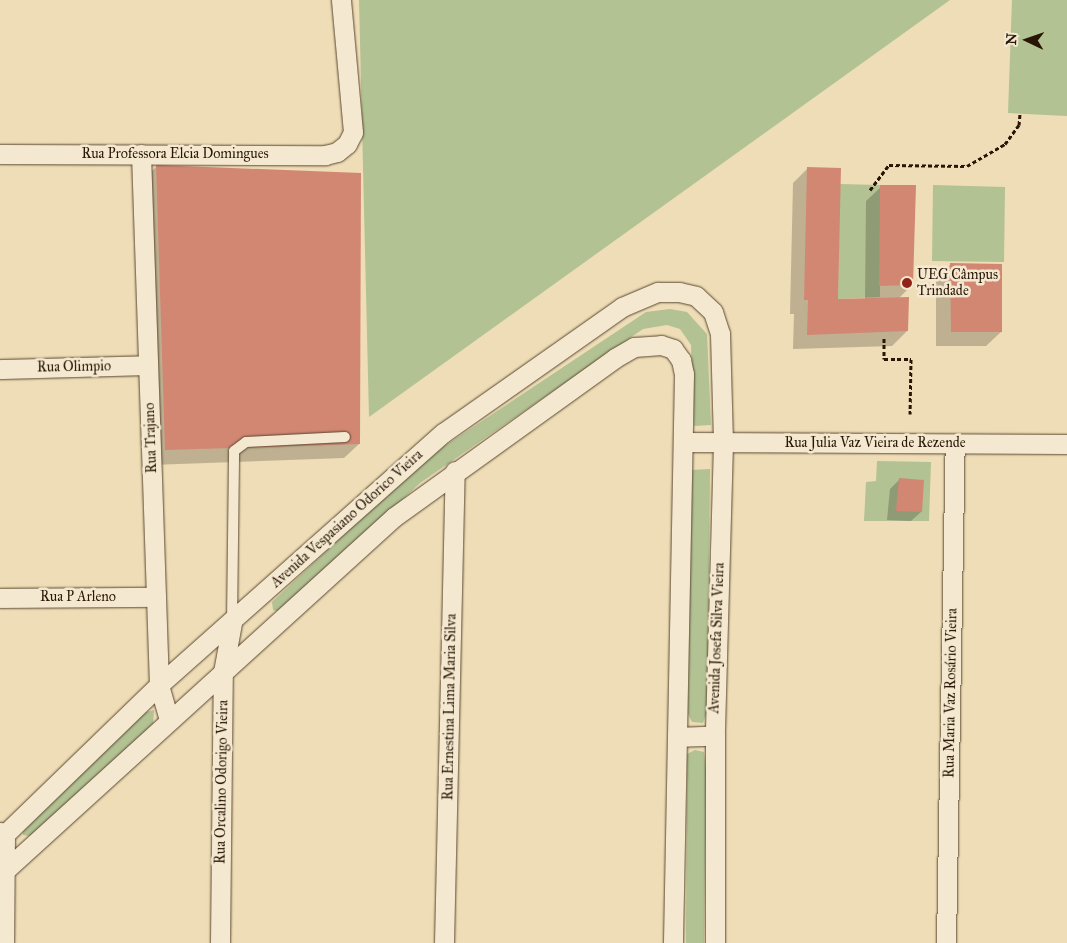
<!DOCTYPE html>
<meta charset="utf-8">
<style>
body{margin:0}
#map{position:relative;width:1067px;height:943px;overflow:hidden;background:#eeddb6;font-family:"IM FELL Great Primer",serif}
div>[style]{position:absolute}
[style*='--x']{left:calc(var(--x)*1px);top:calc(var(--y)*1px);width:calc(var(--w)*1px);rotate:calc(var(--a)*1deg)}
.green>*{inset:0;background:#b2c293}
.shadow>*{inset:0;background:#0003}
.building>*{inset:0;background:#d28773}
.path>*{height:3px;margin-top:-1.5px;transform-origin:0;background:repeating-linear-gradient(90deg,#281505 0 4px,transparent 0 6.5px)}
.roads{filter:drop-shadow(0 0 1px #5a4731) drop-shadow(0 0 1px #5a4731)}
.service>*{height:10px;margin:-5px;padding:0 5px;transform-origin:5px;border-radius:5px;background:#f4e9d0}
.minor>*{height:19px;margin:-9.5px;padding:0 9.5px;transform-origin:9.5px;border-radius:9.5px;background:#f4e9d0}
.dots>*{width:14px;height:14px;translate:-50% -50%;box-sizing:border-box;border:2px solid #f4e9d0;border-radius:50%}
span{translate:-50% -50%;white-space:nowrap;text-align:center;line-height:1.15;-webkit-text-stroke:5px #f4e9d0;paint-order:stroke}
.street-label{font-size:14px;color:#281505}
.poi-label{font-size:14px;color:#281505}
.left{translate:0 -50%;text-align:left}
.north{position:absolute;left:1002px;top:15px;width:50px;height:50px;-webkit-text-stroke:4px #f4e9d0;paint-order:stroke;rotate:273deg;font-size:14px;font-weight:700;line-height:20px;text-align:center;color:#281505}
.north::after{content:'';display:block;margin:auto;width:18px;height:22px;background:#281505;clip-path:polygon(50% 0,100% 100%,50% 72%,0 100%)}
</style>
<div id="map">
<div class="green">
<i style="clip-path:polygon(359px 0,950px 0,369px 417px)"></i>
<i style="clip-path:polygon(1012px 0,1067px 0,1067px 116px,1008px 113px)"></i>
<i style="clip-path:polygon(839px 184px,880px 185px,880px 297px,838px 299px)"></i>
<i style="clip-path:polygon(933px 185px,1005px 187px,1004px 262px,932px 261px)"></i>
<i style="clip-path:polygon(670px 309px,687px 312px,707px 334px,711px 425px,694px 426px,691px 345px,680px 329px,667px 325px,643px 329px,420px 483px,280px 612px,273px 610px,272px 602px,425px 459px,646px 312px)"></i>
<i style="clip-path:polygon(877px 461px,931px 462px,929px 521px,864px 521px,866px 482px,876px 481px)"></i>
<i style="clip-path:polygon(710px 469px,708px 661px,707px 711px,703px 723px,692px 722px,688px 714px,690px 470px)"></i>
<i style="clip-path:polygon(154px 710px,153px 726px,30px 836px,23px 835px,22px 823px,143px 713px)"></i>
<i style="clip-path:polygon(695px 750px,704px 752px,706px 769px,704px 943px,686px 943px,687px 754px)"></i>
</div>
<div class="shadow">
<i style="clip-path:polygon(157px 166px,359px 444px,344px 458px,151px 465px,142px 181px)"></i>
<i style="clip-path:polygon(808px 168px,837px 300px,865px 299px,866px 201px,881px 187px,912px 285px,898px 299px,907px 331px,892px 346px,793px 349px,794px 314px,790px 314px,793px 183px)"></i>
<i style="clip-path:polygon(951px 264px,1001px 332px,986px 346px,936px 346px,936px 279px)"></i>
<i style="clip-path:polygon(900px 479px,921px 512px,911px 521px,887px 520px,890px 489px)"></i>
</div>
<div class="building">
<i style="clip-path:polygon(156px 165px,361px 173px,360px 444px,165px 450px)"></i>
<i style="clip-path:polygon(807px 167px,841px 168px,838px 299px,909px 297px,908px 331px,807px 335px,808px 300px,804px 300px)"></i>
<i style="clip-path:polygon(880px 185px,916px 185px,913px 285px,879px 286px)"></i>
<i style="clip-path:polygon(950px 263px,1002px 264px,1002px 332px,951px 332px)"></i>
<i style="clip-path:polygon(899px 478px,924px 480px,922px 512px,896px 511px)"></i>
</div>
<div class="path">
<i style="--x:870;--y:190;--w:31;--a:-53"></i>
<i style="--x:889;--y:165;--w:78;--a:0.7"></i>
<i style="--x:967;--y:166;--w:44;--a:-30.1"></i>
<i style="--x:1005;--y:144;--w:24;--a:-54"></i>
<i style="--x:1019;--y:125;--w:11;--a:-85"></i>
<i style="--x:884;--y:338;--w:21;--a:90"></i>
<i style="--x:884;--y:359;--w:27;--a:0"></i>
<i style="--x:911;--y:359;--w:55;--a:91"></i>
</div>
<div class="roads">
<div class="service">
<i style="--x:232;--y:622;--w:171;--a:-89.3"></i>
<i style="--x:234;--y:451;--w:15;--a:-37"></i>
<i style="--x:246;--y:442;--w:99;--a:-2.9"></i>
</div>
<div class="minor">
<i style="--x:0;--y:154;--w:325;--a:0.2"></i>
<i style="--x:325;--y:155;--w:12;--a:-14"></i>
<i style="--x:337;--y:152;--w:13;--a:-39"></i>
<i style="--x:347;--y:144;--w:13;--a:-63"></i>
<i style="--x:353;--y:132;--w:133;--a:-95.2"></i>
<i style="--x:141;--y:154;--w:531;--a:88.06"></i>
<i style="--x:159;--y:685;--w:37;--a:74"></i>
<i style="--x:0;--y:369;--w:148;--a:-1.5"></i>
<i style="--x:683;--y:442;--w:384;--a:0.3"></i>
<i style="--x:0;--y:598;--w:156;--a:-0.4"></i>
<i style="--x:677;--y:737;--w:38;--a:-2"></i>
<i style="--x:0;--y:832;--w:6;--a:31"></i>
<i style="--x:5;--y:835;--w:108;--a:90.5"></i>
<i style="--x:0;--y:839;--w:221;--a:-44.1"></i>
<i style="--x:159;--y:685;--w:380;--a:-41.6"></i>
<i style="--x:443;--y:433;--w:219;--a:-35.1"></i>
<i style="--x:622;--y:307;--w:39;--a:-23"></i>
<i style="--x:658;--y:292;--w:21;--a:0"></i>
<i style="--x:679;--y:292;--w:17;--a:13"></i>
<i style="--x:696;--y:296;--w:23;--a:43"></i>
<i style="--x:713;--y:312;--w:23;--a:72"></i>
<i style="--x:720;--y:334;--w:109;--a:88.4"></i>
<i style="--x:723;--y:443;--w:293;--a:91.6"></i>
<i style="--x:715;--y:736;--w:207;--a:90"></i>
<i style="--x:0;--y:875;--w:532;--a:-42.26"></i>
<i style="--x:394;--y:517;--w:272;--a:-35.7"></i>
<i style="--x:615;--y:358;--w:22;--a:-30"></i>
<i style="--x:634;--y:347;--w:27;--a:-4"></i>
<i style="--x:661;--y:345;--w:13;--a:18"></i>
<i style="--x:673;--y:349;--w:14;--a:54"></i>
<i style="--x:681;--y:360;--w:14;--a:78"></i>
<i style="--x:684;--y:374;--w:569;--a:91.11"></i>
<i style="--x:220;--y:943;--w:271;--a:-89.4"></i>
<i style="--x:223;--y:672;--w:50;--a:-79.6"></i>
<i style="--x:444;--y:943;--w:472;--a:-88.7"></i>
<i style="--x:946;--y:943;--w:499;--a:-89"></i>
</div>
</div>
<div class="dots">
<i style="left:907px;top:283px;background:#8f2418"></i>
</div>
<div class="street-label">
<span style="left:175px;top:154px">Rua Professora Elcia Domingues</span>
<span style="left:74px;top:367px;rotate:-1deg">Rua Olimpio</span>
<span style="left:151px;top:438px;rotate:-92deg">Rua Trajano</span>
<span style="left:875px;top:443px">Rua Julia Vaz Vieira de Rezende</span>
<span style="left:347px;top:519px;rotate:-42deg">Avenida Vespasiano Odorico Vieira</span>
<span style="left:78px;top:597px">Rua P Arleno</span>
<span style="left:717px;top:638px;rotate:-88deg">Avenida Josefa Silva Vieira</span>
<span style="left:951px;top:693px;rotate:-89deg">Rua Maria Vaz Rosário Vieira</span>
<span style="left:450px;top:707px;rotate:-89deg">Rua Ernestina Lima Maria Silva</span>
<span style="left:222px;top:782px;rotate:-89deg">Rua Orcalino Odorigo Vieira</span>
</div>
<div class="poi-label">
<span class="left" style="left:917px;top:283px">UEG Câmpus<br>Trindade</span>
</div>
<div class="north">N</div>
</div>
